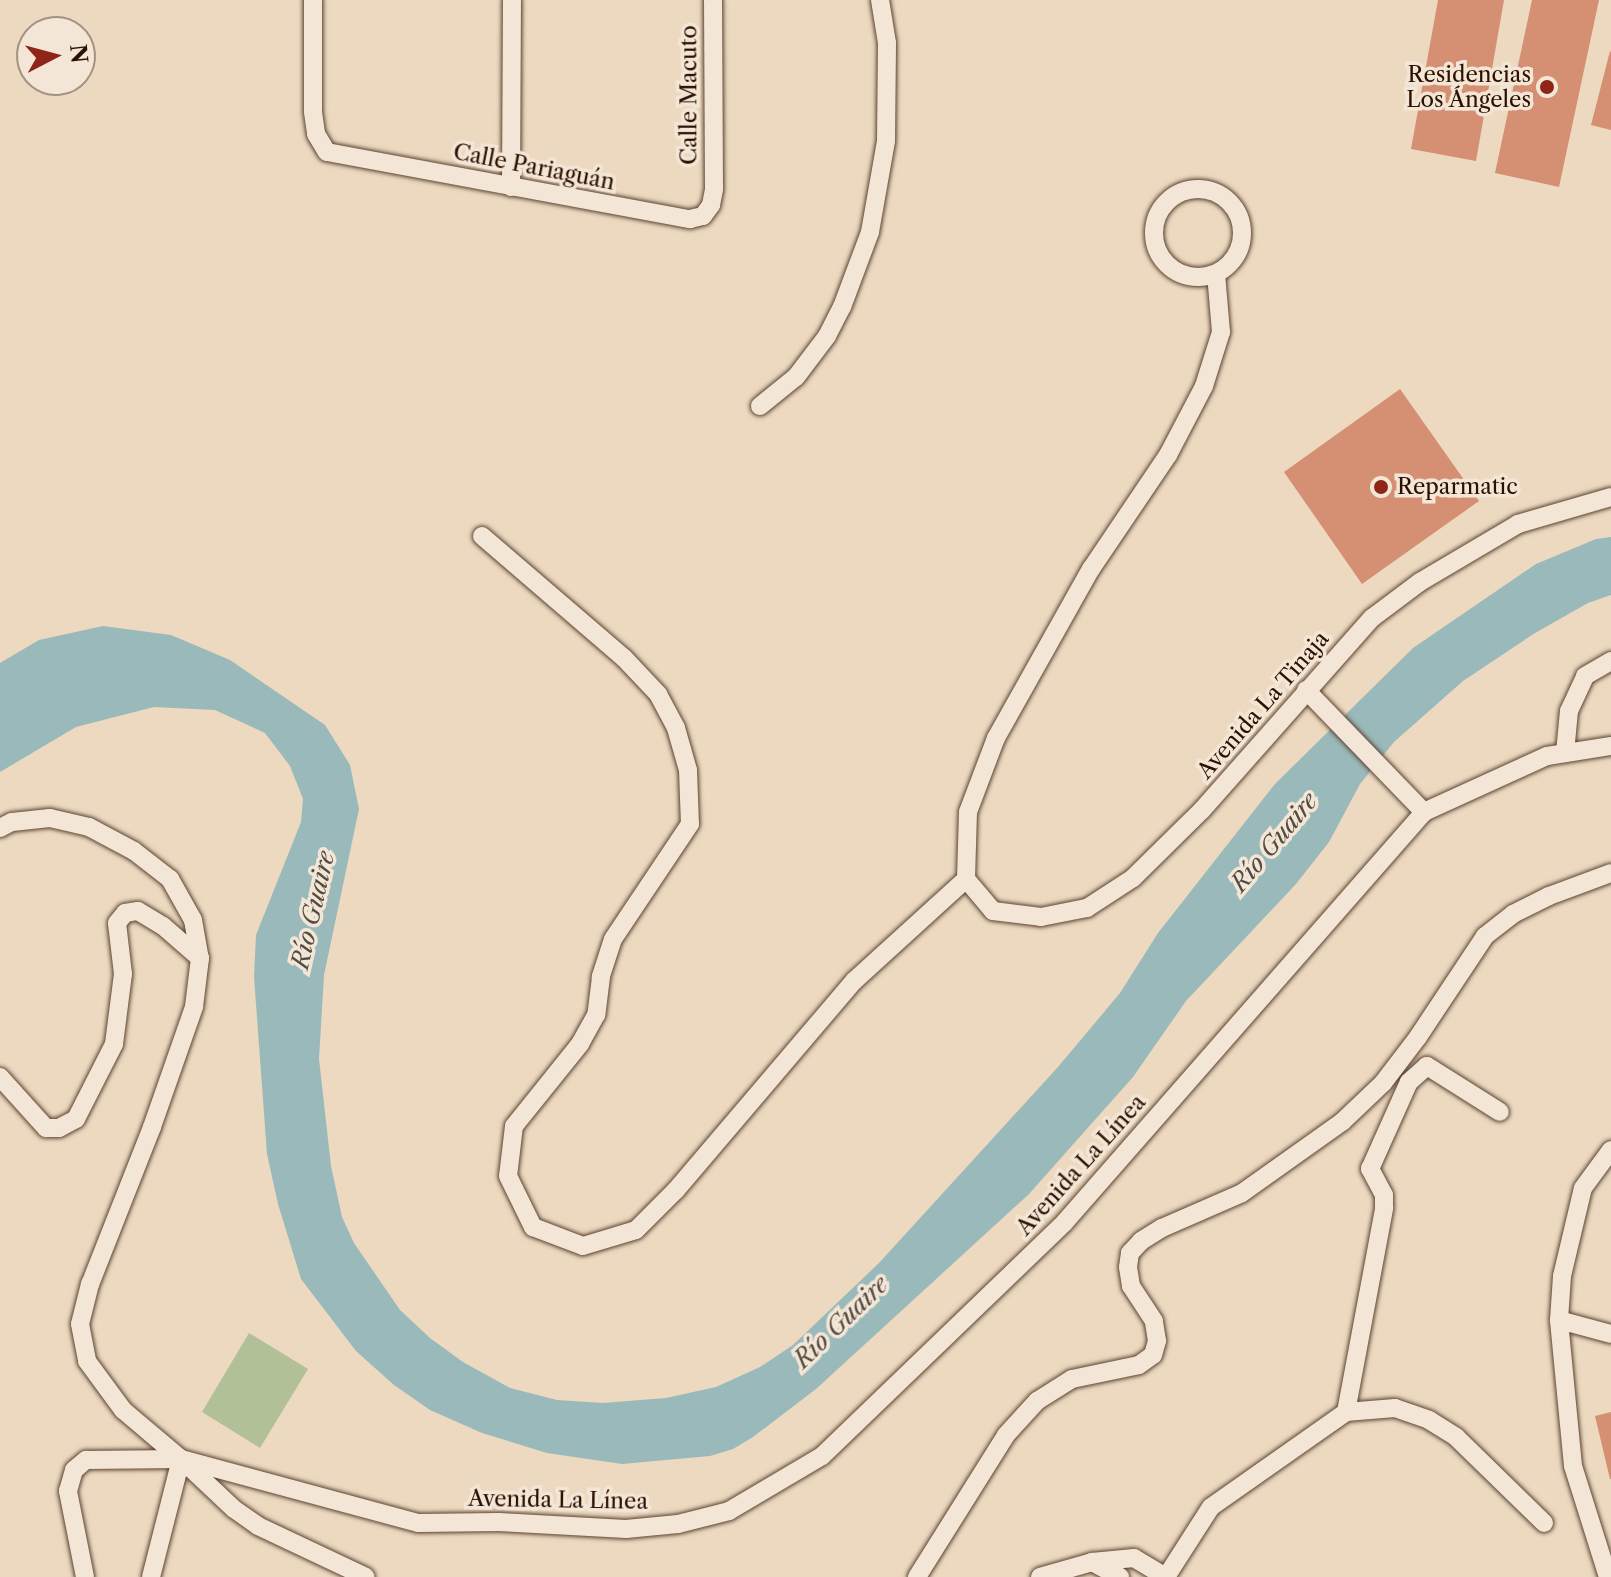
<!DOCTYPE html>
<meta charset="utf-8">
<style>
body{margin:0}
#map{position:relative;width:1611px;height:1577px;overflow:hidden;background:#ecd9c0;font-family:"Libre Caslon Text",serif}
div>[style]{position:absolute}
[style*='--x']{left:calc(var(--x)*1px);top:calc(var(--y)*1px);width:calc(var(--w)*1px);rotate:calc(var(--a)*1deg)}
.green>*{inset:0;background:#b2c097}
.water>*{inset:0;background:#9ab9ba}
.building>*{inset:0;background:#d58f73}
.roads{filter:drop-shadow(0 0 2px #5d4330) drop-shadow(0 0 2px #5d4330)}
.street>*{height:18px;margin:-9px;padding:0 9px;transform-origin:9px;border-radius:9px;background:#f3e6d6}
.street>.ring{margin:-9px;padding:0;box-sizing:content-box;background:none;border:18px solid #f3e6d6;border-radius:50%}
.dots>*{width:22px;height:22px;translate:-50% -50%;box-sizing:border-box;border:4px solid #f3e6d6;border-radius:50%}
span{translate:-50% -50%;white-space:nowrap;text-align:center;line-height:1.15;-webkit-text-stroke:7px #f3e6d6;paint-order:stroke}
.poi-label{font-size:22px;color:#2d1100}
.right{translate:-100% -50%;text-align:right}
.left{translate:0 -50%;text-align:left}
.street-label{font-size:22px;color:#2d1100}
.water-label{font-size:24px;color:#534c41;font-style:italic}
.north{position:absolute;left:16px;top:16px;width:80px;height:80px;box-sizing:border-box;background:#f3e6d6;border:2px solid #a49180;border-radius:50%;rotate:84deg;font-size:22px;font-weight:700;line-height:32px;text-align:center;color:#2d1100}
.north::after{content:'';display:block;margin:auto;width:28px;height:36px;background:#8f2418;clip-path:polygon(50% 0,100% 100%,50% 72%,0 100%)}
</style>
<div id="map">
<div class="green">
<i style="clip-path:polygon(249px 1333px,308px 1369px,260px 1448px,202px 1412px)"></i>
</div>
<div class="water">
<i style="clip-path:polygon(1611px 537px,1611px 595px,1588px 603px,1535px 633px,1463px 681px,1394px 742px,1360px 784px,1329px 842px,1296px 884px,1186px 1001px,1133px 1077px,1029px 1194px,816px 1389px,753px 1437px,733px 1449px,710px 1456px,622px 1464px,547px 1453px,482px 1433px,430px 1410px,394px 1385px,356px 1351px,301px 1279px,278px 1204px,267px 1154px,254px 977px,256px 935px,301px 822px,303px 799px,290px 766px,265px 733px,215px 710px,154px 707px,76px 727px,0 772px,0 663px,39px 640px,103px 626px,171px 635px,230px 660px,325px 725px,350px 765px,359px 809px,324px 975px,319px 1059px,331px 1166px,342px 1217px,354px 1243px,400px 1310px,430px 1338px,463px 1362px,510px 1388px,557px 1400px,603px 1403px,666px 1398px,716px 1387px,760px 1367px,793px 1345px,879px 1263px,1058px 1067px,1120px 993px,1158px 933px,1275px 784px,1413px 648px,1536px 564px,1596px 539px)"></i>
</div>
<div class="building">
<i style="clip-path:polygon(1438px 0,1504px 0,1476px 161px,1411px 149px)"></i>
<i style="clip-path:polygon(1532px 0,1599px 0,1559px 187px,1495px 173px)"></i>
<i style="clip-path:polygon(1610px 51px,1611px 52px,1611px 130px,1591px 125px)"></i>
<i style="clip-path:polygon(1400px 389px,1479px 501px,1362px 584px,1284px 472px)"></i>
<i style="clip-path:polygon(1611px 1412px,1611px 1479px,1610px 1479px,1595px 1416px)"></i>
</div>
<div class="roads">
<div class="street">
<i style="--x:313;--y:0;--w:112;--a:90"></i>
<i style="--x:313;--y:112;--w:22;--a:82"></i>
<i style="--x:316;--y:134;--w:21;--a:59"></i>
<i style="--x:327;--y:152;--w:369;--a:10.5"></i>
<i style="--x:690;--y:219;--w:13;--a:-13"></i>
<i style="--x:703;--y:216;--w:14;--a:-54"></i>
<i style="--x:711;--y:205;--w:16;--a:-79"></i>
<i style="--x:714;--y:189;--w:189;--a:-90.3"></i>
<i style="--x:511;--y:187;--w:187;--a:-89.7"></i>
<i class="ring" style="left:1154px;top:189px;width:70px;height:70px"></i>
<i style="--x:760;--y:406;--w:46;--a:-38.9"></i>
<i style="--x:796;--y:377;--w:51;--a:-52.9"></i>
<i style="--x:827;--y:336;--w:33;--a:-63"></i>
<i style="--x:842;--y:307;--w:80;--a:-69.5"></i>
<i style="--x:870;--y:232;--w:92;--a:-80"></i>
<i style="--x:886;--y:141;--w:98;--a:-89.4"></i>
<i style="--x:887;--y:43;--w:44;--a:-99.2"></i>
<i style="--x:482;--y:536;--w:187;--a:40.7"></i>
<i style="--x:624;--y:658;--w:50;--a:46.6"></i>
<i style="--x:658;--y:694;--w:38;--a:62"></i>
<i style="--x:676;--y:728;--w:44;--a:74.1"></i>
<i style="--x:688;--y:770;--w:54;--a:87.9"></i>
<i style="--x:690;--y:824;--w:138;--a:123.8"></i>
<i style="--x:613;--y:939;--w:40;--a:108"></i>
<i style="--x:601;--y:977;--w:38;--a:97"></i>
<i style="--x:596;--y:1015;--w:33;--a:119"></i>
<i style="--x:580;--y:1044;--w:105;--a:128.8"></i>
<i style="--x:514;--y:1126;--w:50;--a:96.8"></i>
<i style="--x:508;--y:1176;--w:57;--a:63.9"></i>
<i style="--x:533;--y:1227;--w:53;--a:20.8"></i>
<i style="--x:583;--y:1246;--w:55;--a:-16.8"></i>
<i style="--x:636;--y:1230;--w:57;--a:-45"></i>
<i style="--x:676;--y:1190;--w:275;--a:-49.6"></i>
<i style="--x:854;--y:981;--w:151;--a:-42.3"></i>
<i style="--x:966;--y:879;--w:67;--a:-88.3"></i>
<i style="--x:968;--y:812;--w:79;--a:-69.3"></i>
<i style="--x:996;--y:738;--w:194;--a:-60.7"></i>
<i style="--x:1091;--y:569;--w:138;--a:-56"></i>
<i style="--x:1168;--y:455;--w:78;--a:-62.4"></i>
<i style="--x:1204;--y:386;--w:57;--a:-72.5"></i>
<i style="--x:1221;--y:332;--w:58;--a:-94.9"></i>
<i style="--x:1306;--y:690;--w:170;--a:46"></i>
<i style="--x:1565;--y:753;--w:42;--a:-84.6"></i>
<i style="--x:1569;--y:711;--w:38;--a:-65"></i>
<i style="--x:1585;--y:676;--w:30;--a:-30"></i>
<i style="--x:0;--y:828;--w:13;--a:-27"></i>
<i style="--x:12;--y:822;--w:38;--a:-6"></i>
<i style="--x:50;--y:818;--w:40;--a:13"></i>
<i style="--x:89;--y:827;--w:51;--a:28.1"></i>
<i style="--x:134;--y:851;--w:46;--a:37.9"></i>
<i style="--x:170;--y:879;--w:47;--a:60.7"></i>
<i style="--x:193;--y:920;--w:39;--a:80"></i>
<i style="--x:200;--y:958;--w:49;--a:97"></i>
<i style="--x:194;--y:1007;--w:127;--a:109.3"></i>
<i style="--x:152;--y:1127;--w:169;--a:111.5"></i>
<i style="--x:90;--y:1284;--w:41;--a:104"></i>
<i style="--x:80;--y:1324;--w:38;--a:79"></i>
<i style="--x:87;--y:1361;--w:61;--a:53.7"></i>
<i style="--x:123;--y:1410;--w:76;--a:40.2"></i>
<i style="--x:181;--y:1459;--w:246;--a:15.1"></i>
<i style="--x:419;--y:1523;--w:80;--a:-0.7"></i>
<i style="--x:499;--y:1522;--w:127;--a:3.2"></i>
<i style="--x:626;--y:1529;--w:52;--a:-5.5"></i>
<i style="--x:678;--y:1524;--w:53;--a:-14.3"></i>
<i style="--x:729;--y:1511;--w:108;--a:-30.6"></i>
<i style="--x:822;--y:1456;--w:336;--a:-43.9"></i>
<i style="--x:1064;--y:1223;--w:546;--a:-48.78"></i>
<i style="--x:1424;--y:812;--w:135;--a:-24.5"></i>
<i style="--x:1547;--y:756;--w:65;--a:-8.9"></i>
<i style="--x:966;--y:879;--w:42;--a:49.8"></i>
<i style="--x:993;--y:911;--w:48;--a:7.1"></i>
<i style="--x:1041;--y:917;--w:47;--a:-11.1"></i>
<i style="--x:1087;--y:908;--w:55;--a:-33.1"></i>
<i style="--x:1133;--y:878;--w:97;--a:-44.6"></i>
<i style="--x:1202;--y:810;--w:256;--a:-48.5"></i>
<i style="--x:1372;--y:618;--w:60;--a:-36.9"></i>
<i style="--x:1420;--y:582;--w:114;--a:-30.6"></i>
<i style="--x:1518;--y:524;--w:97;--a:-16.2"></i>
<i style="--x:0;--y:1077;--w:69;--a:48"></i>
<i style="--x:46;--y:1128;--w:13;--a:0"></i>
<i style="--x:59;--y:1128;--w:19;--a:-28"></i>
<i style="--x:76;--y:1119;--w:84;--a:-63.1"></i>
<i style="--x:114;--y:1044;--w:71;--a:-82.7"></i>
<i style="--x:123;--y:974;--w:51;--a:-96.7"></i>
<i style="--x:117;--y:923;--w:13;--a:-51"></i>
<i style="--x:125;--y:913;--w:13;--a:-9"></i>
<i style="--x:138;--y:911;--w:29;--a:31"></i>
<i style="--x:163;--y:926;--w:49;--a:40.9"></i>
<i style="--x:1559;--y:1320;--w:54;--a:15.1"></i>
<i style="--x:1346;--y:1412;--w:208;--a:-79.4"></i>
<i style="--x:1384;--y:1208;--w:13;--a:-90"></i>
<i style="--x:1384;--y:1195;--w:30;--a:-118"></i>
<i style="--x:1370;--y:1169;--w:95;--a:-65.9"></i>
<i style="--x:1409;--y:1082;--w:24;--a:-42"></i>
<i style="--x:1427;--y:1066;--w:86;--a:32.2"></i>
<i style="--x:183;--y:1461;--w:70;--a:43.3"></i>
<i style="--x:234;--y:1509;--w:29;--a:35"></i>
<i style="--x:258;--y:1526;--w:119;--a:25.3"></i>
<i style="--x:1092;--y:1562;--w:32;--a:28"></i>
<i style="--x:85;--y:1577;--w:88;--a:-101.2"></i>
<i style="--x:68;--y:1491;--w:22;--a:-74"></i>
<i style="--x:74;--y:1470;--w:16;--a:-40"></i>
<i style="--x:86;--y:1460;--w:95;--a:-0.6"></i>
<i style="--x:151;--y:1577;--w:122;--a:-75.7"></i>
<i style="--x:917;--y:1577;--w:168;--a:-57.9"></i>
<i style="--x:1006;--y:1435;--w:46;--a:-47.6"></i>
<i style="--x:1037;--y:1401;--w:41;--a:-32.2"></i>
<i style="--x:1072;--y:1379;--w:68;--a:-11.8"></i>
<i style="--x:1139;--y:1365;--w:17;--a:-36"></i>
<i style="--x:1153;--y:1355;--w:15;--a:-74"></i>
<i style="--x:1157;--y:1341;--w:20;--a:-99"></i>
<i style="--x:1154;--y:1321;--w:42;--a:-123.3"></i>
<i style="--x:1131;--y:1286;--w:19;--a:-99"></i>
<i style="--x:1128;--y:1267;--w:14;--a:-82"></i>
<i style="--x:1130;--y:1253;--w:16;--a:-47"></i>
<i style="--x:1141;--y:1241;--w:25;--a:-32"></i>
<i style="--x:1162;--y:1228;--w:87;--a:-23.6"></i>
<i style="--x:1242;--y:1193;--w:123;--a:-35.4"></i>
<i style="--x:1342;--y:1122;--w:57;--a:-43.6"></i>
<i style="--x:1383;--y:1083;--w:58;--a:-52.7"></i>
<i style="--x:1418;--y:1037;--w:121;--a:-56.4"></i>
<i style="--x:1485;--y:936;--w:36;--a:-38"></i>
<i style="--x:1513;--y:914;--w:40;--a:-26.6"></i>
<i style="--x:1549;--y:896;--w:66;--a:-20.4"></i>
<i style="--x:1040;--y:1577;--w:54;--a:-16.1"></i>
<i style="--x:1092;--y:1562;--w:42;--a:-5.4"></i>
<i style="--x:1134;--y:1558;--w:37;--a:31"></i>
<i style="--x:1166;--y:1577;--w:83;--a:-57.3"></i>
<i style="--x:1211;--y:1507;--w:165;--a:-35.1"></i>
<i style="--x:1346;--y:1412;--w:49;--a:-4.7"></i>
<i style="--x:1395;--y:1408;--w:36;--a:19"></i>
<i style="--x:1429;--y:1420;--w:32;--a:32"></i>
<i style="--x:1456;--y:1437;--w:123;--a:44.3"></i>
<i style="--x:1608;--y:1577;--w:116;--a:-107.5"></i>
<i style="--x:1573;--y:1466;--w:147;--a:-95.5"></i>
<i style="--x:1559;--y:1320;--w:44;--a:-86.1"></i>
<i style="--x:1562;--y:1276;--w:90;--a:-76.6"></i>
<i style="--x:1583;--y:1188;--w:47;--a:-53.6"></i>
</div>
</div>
<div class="dots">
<i style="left:1547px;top:87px;background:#8f2418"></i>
<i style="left:1381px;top:487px;background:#8f2418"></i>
</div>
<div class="poi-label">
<span class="right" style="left:1531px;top:87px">Residencias<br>Los Ángeles</span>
<span class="left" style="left:1397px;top:487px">Reparmatic</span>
</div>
<div class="street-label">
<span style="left:689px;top:95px;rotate:-90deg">Calle Macuto</span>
<span style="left:534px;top:167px;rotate:11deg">Calle Pariaguán</span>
<span style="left:1263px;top:705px;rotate:-49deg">Avenida La Tinaja</span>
<span style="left:1081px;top:1165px;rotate:-48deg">Avenida La Línea</span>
<span style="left:558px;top:1500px;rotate:1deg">Avenida La Línea</span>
</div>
<div class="water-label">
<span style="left:1274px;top:842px;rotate:-50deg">Río Guaire</span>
<span style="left:313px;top:910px;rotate:-77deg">Río Guaire</span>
<span style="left:841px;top:1322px;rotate:-44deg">Río Guaire</span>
</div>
<div class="north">N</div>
</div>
